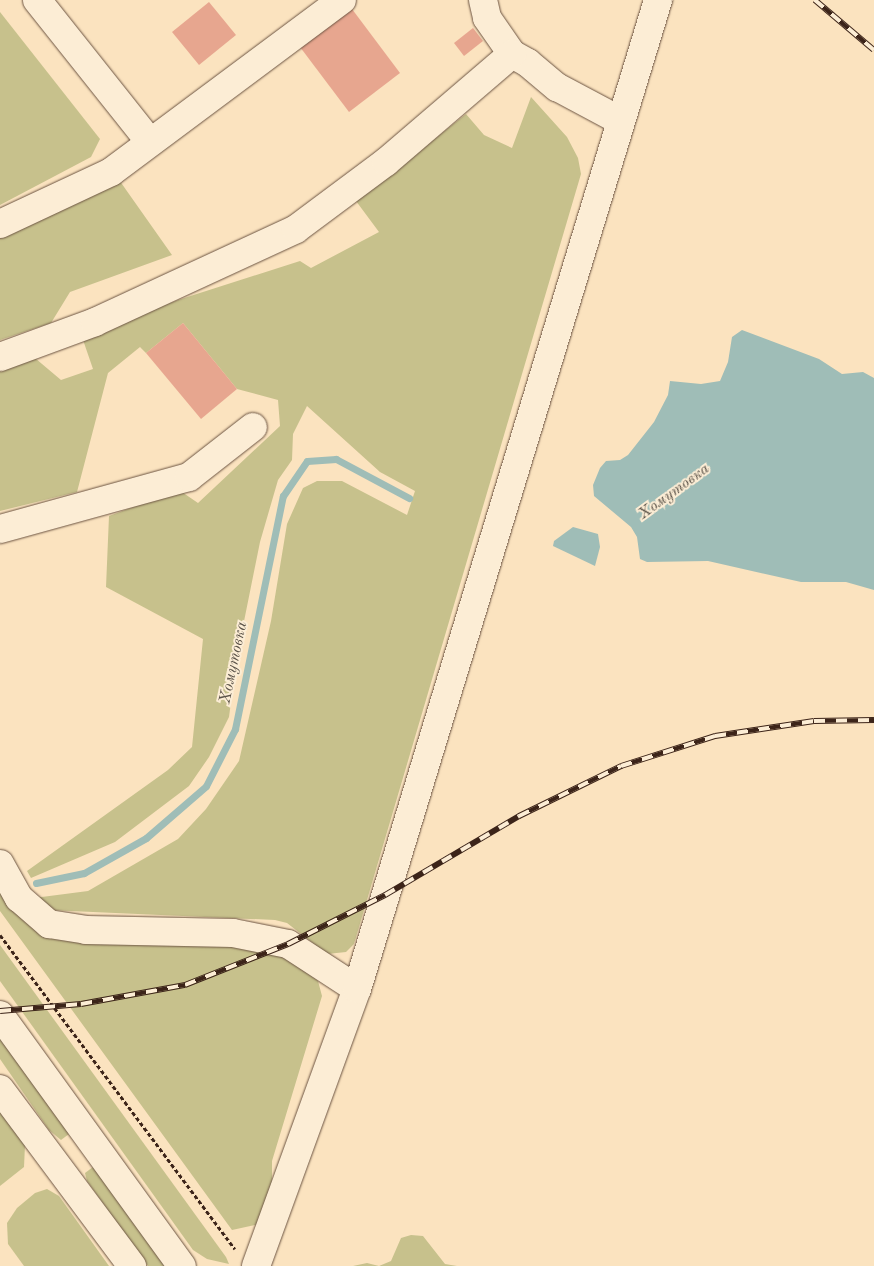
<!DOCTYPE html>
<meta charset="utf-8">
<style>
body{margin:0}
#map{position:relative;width:874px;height:1266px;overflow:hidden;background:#fbe3bf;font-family:"Old Standard TT",serif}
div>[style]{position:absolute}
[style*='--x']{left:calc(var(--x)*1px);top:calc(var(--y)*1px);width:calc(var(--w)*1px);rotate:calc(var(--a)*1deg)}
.green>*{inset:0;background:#c7c18c}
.water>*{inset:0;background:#9fbdb7}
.stream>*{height:7px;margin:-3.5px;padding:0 3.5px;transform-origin:3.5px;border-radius:3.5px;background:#9fbdb7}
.building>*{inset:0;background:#e7a68f}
.path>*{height:3px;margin-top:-1.5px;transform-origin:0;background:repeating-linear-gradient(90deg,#3c2419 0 4px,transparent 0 6.5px)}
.roads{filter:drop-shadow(0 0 1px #6c5442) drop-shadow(0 0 1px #6c5442)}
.minor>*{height:28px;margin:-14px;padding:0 14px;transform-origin:14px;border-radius:14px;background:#fcedd5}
.rail>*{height:5.5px;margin-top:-2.75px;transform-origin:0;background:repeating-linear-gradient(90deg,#fcedd5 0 11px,#3c2419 0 22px);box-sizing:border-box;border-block:1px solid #3c2419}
span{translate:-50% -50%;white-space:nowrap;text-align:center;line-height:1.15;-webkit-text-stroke:4px #fcedd5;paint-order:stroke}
.water-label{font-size:16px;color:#5a5248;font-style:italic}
</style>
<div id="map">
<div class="green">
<i style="clip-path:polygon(0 12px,100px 139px,91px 157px,0 205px)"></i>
<i style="clip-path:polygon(531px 97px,567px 137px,578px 158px,581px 174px,354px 944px,346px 952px,327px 954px,287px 923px,275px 920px,48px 910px,34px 898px,88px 891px,178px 839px,206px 809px,239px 761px,271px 621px,287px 524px,303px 488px,317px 481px,342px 481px,407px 515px,415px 491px,380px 472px,307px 406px,293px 434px,292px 460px,278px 480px,260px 542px,237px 656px,229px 717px,209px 757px,189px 786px,115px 842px,31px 878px,27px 871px,168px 770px,192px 747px,203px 639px,106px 587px,109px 516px,179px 490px,198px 503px,280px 426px,278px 400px,237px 389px,183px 323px,146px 353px,140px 347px,108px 373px,77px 492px,0 511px,0 361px,29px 353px,61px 380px,93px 369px,82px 337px,178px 300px,300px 261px,311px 268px,379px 232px,356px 201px,466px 114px,484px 135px,512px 148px)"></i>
<i style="clip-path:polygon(117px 177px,172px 255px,70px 292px,51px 323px,0 340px,0 232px)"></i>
<i style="clip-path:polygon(0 880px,17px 913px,46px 937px,249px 945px,297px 962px,318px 981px,322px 996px,272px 1161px,272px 1194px,260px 1224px,232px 1230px,0 911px)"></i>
<i style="clip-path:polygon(0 945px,226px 1257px,229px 1264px,207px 1259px,193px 1250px,0 981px)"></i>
<i style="clip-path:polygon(0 1031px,69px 1134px,61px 1140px,49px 1130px,0 1059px)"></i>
<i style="clip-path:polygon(0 1111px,25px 1145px,24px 1167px,0 1186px)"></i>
<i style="clip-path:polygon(93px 1167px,100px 1169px,169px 1266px,148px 1266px,87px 1181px,85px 1173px)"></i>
<i style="clip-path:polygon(47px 1189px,59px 1196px,109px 1266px,24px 1266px,8px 1244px,7px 1223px,17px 1208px,35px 1193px)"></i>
<i style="clip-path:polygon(411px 1235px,423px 1236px,445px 1264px,457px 1266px,353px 1266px,367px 1263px,379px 1266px,391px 1261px,401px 1238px)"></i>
</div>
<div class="water">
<i style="clip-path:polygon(742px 330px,819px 359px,842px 374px,863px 372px,874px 378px,874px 590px,846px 582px,801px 582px,708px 561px,647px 562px,640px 559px,637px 537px,631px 527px,594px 496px,593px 485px,600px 468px,606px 461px,620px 460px,628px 455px,654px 422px,668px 395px,670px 381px,701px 384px,720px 381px,728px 362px,732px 337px)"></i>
<i style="clip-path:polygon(573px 527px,598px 534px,600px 547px,595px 566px,553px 546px,554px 541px)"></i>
</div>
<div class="stream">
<i style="--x:36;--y:883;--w:49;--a:-11.8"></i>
<i style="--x:84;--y:873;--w:71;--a:-29.4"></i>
<i style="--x:146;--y:838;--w:79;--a:-40.9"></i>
<i style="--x:206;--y:786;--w:64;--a:-63"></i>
<i style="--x:235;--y:729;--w:238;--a:-78.4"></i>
<i style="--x:283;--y:496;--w:42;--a:-55.6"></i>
<i style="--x:307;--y:461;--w:29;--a:-4"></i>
<i style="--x:336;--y:459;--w:83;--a:28.1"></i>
</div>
<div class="building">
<i style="clip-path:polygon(209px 2px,236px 35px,199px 65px,172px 32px)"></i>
<i style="clip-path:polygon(349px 5px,400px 73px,349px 112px,297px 43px)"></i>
<i style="clip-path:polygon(473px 28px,483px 41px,464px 56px,454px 43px)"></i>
<i style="clip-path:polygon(183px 323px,237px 389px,201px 419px,146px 353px)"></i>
</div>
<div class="path">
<i style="--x:0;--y:935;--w:392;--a:53.2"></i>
</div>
<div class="roads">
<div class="minor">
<i style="--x:37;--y:0;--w:181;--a:51.5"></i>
<i style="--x:483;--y:0;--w:18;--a:77"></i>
<i style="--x:487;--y:18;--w:44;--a:55.2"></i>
<i style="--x:512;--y:54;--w:18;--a:29"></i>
<i style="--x:528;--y:63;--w:38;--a:40"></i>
<i style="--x:557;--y:87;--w:72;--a:28"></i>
<i style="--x:0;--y:224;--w:123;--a:-25.1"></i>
<i style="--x:111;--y:172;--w:288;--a:-36.7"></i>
<i style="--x:0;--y:357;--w:101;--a:-20.2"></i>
<i style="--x:95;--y:322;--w:221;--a:-24.8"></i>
<i style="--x:296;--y:229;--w:112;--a:-36.7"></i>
<i style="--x:386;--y:162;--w:166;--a:-40.6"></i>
<i style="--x:0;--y:529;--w:196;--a:-15.4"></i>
<i style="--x:189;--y:477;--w:81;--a:-38"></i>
<i style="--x:0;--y:864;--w:39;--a:61"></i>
<i style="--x:19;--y:898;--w:40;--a:41"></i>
<i style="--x:49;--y:924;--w:37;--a:9"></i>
<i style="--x:86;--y:930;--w:147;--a:1.2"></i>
<i style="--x:233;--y:933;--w:56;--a:11.3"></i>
<i style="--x:288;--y:944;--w:82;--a:33.1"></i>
<i style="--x:0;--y:1015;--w:310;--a:54.1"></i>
<i style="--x:0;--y:1089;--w:221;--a:53.3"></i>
<i style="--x:256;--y:1266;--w:295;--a:-70"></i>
<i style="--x:357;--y:989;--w:1034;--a:-73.07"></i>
</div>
</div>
<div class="rail">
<i style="--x:815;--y:0;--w:77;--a:40.3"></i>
<i style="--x:0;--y:1011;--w:81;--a:-4.9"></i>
<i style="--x:81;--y:1004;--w:106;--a:-10.4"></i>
<i style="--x:185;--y:985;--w:111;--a:-21.7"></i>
<i style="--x:288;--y:944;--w:109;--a:-26.8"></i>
<i style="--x:385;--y:895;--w:156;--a:-30.5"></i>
<i style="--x:519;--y:816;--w:114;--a:-26.1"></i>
<i style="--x:621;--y:766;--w:99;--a:-17.7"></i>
<i style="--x:715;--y:736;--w:100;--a:-8.6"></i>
<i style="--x:814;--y:721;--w:60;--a:-1"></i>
</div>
<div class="water-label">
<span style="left:674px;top:492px;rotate:-36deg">Хомутовка</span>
<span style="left:234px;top:663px;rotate:-78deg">Хомутовка</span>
</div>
</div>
